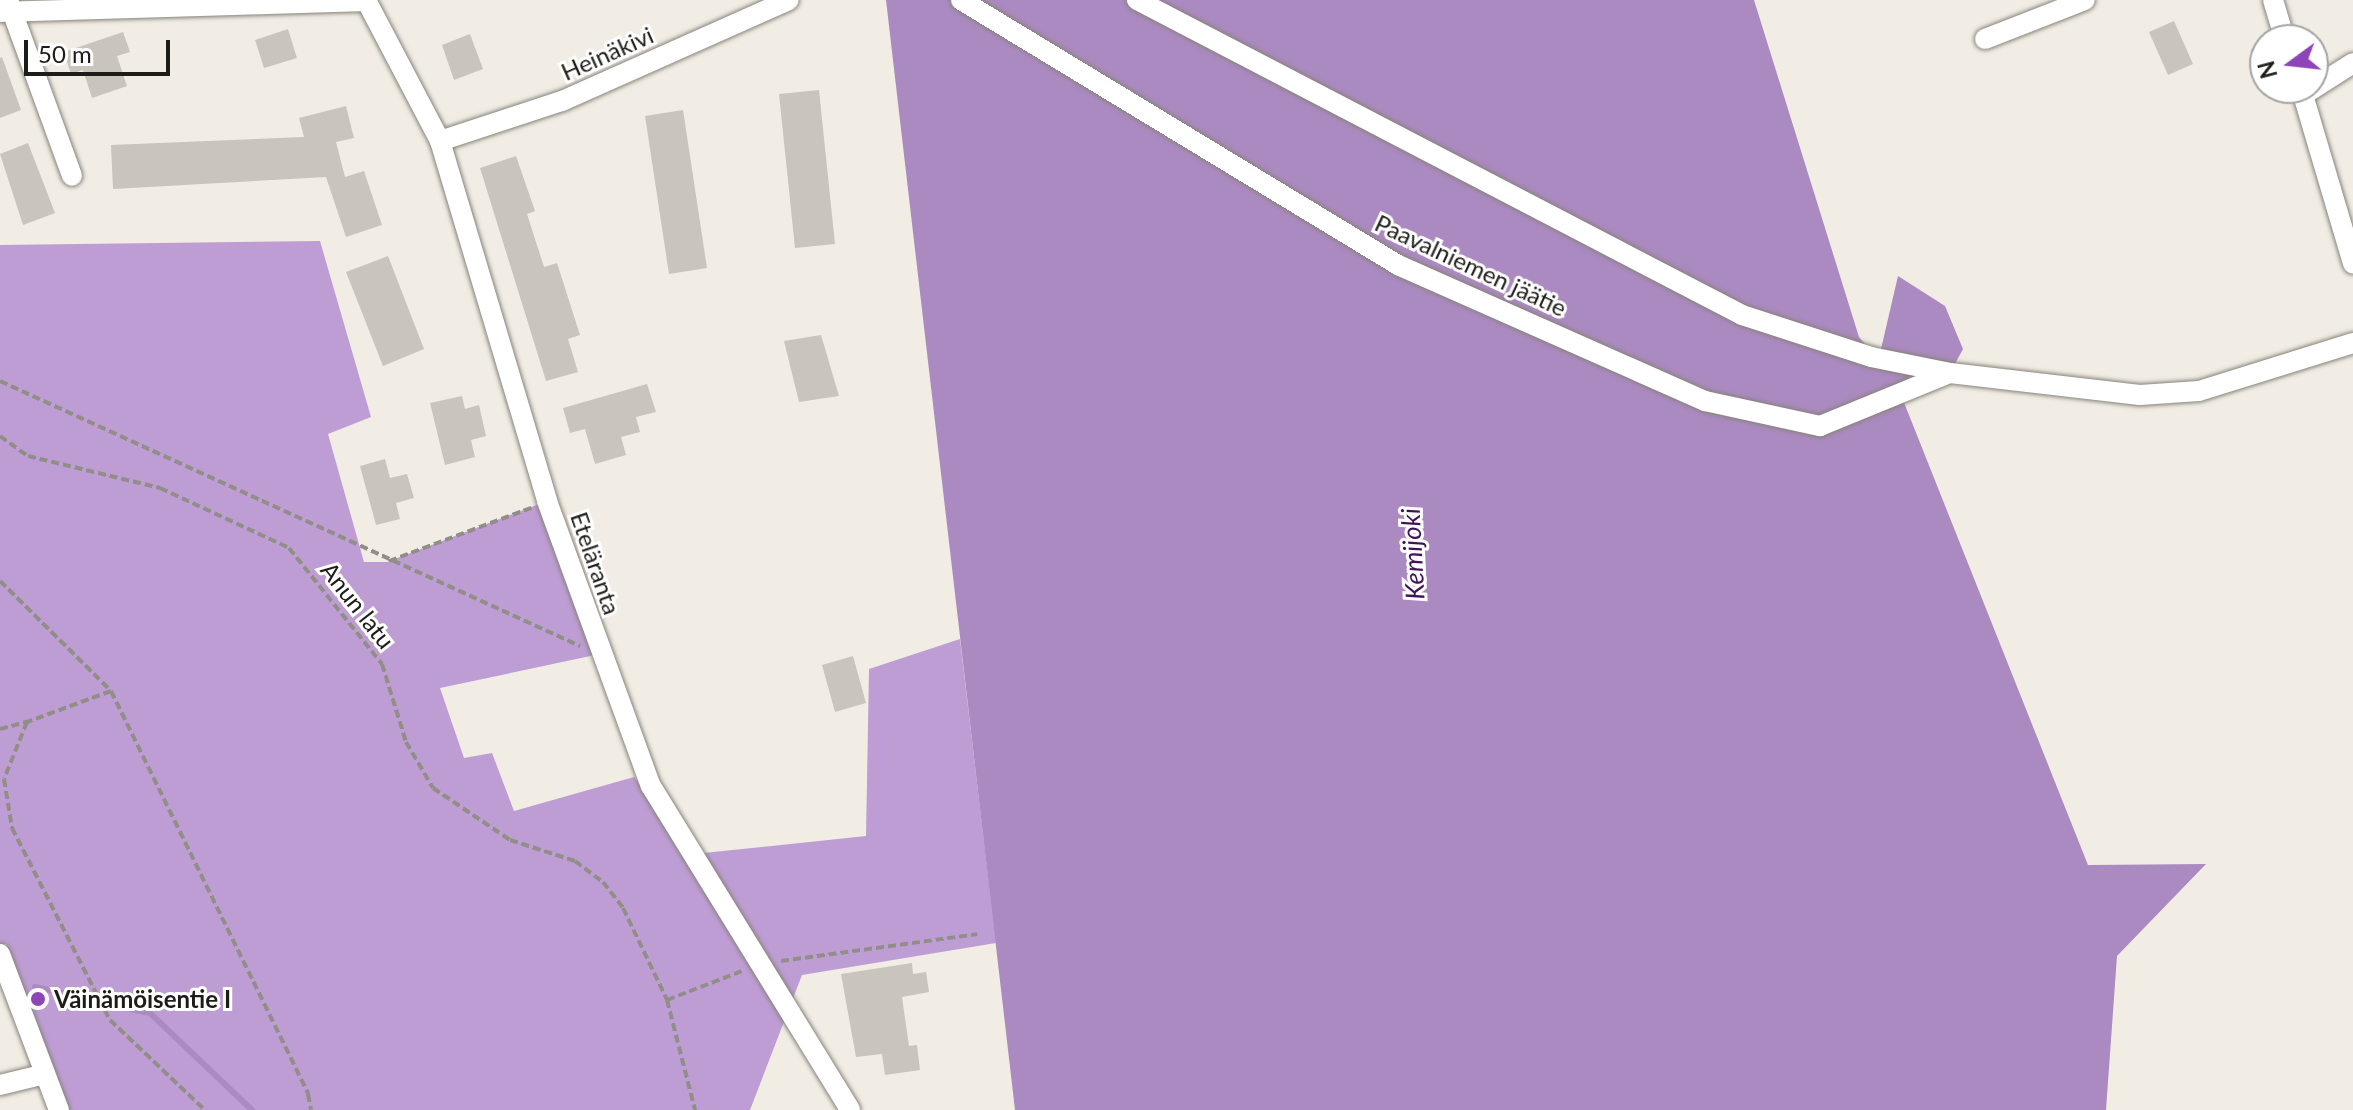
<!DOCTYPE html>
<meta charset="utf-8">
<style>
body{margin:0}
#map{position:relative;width:2353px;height:1110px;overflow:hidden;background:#f1ede4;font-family:Lato,sans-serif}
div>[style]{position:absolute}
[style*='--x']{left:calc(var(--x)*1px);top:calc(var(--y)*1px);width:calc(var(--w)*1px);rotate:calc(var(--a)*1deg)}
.forest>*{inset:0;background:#be9dd5}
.water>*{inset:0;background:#ab8ac1}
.stream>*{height:6px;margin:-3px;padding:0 3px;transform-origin:3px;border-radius:3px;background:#ab8ac1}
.building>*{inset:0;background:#c9c4bc}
.path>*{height:4px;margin-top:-2px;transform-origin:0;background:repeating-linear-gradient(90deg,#918e88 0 8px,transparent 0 12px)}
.roads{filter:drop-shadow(0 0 2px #87837b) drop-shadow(0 0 2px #87837b)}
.minor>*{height:20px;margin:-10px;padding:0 10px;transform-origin:10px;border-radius:10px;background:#fff}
.dots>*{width:22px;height:22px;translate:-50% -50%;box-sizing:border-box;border:4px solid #fff;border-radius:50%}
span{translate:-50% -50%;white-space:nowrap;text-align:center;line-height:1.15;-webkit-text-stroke:6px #fff;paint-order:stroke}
.street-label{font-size:24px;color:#1d1c18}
.poi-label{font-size:24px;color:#1d1c18;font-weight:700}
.left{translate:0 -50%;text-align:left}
.water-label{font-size:26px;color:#3f1356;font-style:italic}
.north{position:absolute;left:2249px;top:24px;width:80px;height:80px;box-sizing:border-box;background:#fff;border:2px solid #a5a4a3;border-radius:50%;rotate:255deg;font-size:22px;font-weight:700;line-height:32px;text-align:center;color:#1d1c18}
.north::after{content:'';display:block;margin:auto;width:28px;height:36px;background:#8e45b7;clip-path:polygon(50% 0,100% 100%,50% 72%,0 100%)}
.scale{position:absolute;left:24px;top:40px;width:146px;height:36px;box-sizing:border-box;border:4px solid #1d1c18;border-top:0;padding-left:10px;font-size:24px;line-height:28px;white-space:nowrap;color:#1d1c18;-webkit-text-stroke:6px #fff;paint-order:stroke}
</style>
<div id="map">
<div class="forest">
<i style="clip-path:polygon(320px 241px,371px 417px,328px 434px,364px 562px,387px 562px,547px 501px,600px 654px,440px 688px,464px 758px,492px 753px,514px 811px,634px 777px,694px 854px,866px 836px,869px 669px,960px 639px,996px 943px,802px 975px,750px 1110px,69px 1110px,6px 944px,0 944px,0 245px)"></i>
</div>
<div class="water">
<i style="clip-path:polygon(886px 0,1754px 0,1859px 337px,1869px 349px,1881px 349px,1898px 276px,1945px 306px,1963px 349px,1950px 373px,1909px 377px,1903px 400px,2088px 865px,2206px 864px,2117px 956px,2106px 1110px,1015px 1110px)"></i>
</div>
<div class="stream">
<i style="--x:35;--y:987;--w:56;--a:12.3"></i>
<i style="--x:112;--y:1005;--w:39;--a:12"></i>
<i style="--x:150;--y:1013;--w:141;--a:43.6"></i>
</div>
<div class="building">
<i style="clip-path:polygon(2174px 21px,2193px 64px,2168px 75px,2149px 32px)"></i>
<i style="clip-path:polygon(288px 29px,297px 58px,264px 68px,255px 40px)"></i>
<i style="clip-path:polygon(123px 32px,130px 52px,117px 56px,127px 86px,92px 98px,83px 70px,71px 74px,64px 52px)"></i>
<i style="clip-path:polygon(470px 34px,483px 69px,454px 80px,442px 45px)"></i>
<i style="clip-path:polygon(2px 57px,21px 110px,0 118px,0 58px)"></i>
<i style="clip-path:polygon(819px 90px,835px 244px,795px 248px,779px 94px)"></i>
<i style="clip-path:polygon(346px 106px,354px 138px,336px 142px,345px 177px,364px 171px,382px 225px,346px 237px,326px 177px,113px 189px,111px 145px,304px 137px,299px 118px)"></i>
<i style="clip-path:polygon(683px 110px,707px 268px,669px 274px,645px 116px)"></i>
<i style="clip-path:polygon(28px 143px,55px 213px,23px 225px,0 154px)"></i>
<i style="clip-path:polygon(516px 156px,535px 211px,527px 214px,544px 267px,557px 263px,580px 335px,568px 339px,578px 372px,546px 381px,480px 168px)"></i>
<i style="clip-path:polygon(388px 256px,424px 349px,383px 366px,346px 272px)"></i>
<i style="clip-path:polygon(821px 335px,839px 396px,799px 402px,784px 341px)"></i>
<i style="clip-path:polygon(647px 384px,656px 412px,636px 417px,640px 432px,621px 437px,626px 455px,595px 464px,585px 429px,570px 433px,563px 408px)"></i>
<i style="clip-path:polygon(462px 396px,465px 409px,479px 405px,486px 436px,471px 440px,475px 457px,445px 465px,430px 403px)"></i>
<i style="clip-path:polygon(385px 459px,390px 478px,407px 474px,414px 498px,396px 503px,400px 519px,376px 525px,360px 466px)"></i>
<i style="clip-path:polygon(853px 656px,866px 703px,835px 712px,822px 665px)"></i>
<i style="clip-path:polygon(912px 963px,913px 974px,926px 972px,929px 992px,902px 997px,909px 1046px,917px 1045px,920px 1070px,885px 1075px,882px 1054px,856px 1057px,841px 974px)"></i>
</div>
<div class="path">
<i style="--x:0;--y:381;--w:638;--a:24.56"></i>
<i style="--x:0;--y:436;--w:34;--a:36"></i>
<i style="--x:28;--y:456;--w:136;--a:13.6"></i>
<i style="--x:160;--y:488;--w:142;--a:24.9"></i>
<i style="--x:289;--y:548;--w:149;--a:51.3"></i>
<i style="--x:382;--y:664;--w:82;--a:72.9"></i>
<i style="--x:406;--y:742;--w:53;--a:59.6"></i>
<i style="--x:433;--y:788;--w:93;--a:34"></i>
<i style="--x:510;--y:840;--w:68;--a:17.9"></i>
<i style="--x:575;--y:861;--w:35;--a:37"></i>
<i style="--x:603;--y:882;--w:33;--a:52"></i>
<i style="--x:623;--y:908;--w:102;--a:64.4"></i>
<i style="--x:667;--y:1000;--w:114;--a:75.7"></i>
<i style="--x:389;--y:561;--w:152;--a:-20.5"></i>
<i style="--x:0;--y:581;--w:156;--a:44.7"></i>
<i style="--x:111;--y:691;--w:449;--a:63.9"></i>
<i style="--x:308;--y:1094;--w:16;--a:79"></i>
<i style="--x:111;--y:691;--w:90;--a:159.7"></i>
<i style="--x:27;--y:722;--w:61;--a:112"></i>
<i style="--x:4;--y:779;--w:50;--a:80.7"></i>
<i style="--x:12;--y:828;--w:216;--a:63"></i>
<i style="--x:110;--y:1020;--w:131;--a:43.5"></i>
<i style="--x:0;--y:729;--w:28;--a:-15"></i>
<i style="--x:781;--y:961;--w:198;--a:-7.8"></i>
<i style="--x:667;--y:1000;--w:80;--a:-21.1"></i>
</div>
<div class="roads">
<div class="minor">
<i style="--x:8;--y:0;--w:187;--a:70"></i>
<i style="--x:366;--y:0;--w:159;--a:62.3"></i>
<i style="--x:440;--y:141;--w:376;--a:73.4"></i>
<i style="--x:547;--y:501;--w:303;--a:70"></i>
<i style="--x:651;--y:786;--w:380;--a:58.4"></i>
<i style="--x:961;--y:0;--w:511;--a:31.23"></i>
<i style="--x:1398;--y:265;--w:336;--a:23.9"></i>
<i style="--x:1705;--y:401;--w:118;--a:12.3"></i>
<i style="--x:1820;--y:426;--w:140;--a:-22.2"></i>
<i style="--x:1137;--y:0;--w:682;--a:27.5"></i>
<i style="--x:1742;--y:315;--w:136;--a:18"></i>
<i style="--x:1871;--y:357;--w:81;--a:11.4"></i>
<i style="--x:1950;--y:373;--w:191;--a:6.6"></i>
<i style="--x:2140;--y:395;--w:59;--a:-3.9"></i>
<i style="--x:2199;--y:391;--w:161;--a:-17.3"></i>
<i style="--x:2273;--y:0;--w:42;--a:73.3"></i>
<i style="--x:0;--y:12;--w:367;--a:-1.7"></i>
<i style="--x:1985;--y:39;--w:107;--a:-21.3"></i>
<i style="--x:2301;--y:88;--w:183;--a:73.5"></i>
<i style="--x:2303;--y:95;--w:59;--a:-32.6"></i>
<i style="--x:440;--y:141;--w:128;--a:-18.2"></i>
<i style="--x:562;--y:101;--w:248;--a:-24"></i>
<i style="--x:0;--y:954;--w:167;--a:69.3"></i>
<i style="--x:0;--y:1085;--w:46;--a:-13.7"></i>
</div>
</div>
<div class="dots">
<i style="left:38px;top:999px;background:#8e45b7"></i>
</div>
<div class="street-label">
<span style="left:607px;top:53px;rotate:-24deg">Heinäkivi</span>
<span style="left:1471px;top:265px;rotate:25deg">Paavalniemen jäätie</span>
<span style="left:596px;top:563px;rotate:71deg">Eteläranta</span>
<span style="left:358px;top:605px;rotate:52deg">Anun latu</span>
</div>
<div class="poi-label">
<span class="left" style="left:54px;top:999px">Väinämöisentie I</span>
</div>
<div class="water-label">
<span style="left:1413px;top:554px;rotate:-93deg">Kemijoki</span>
</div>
<div class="north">N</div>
<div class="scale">50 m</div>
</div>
